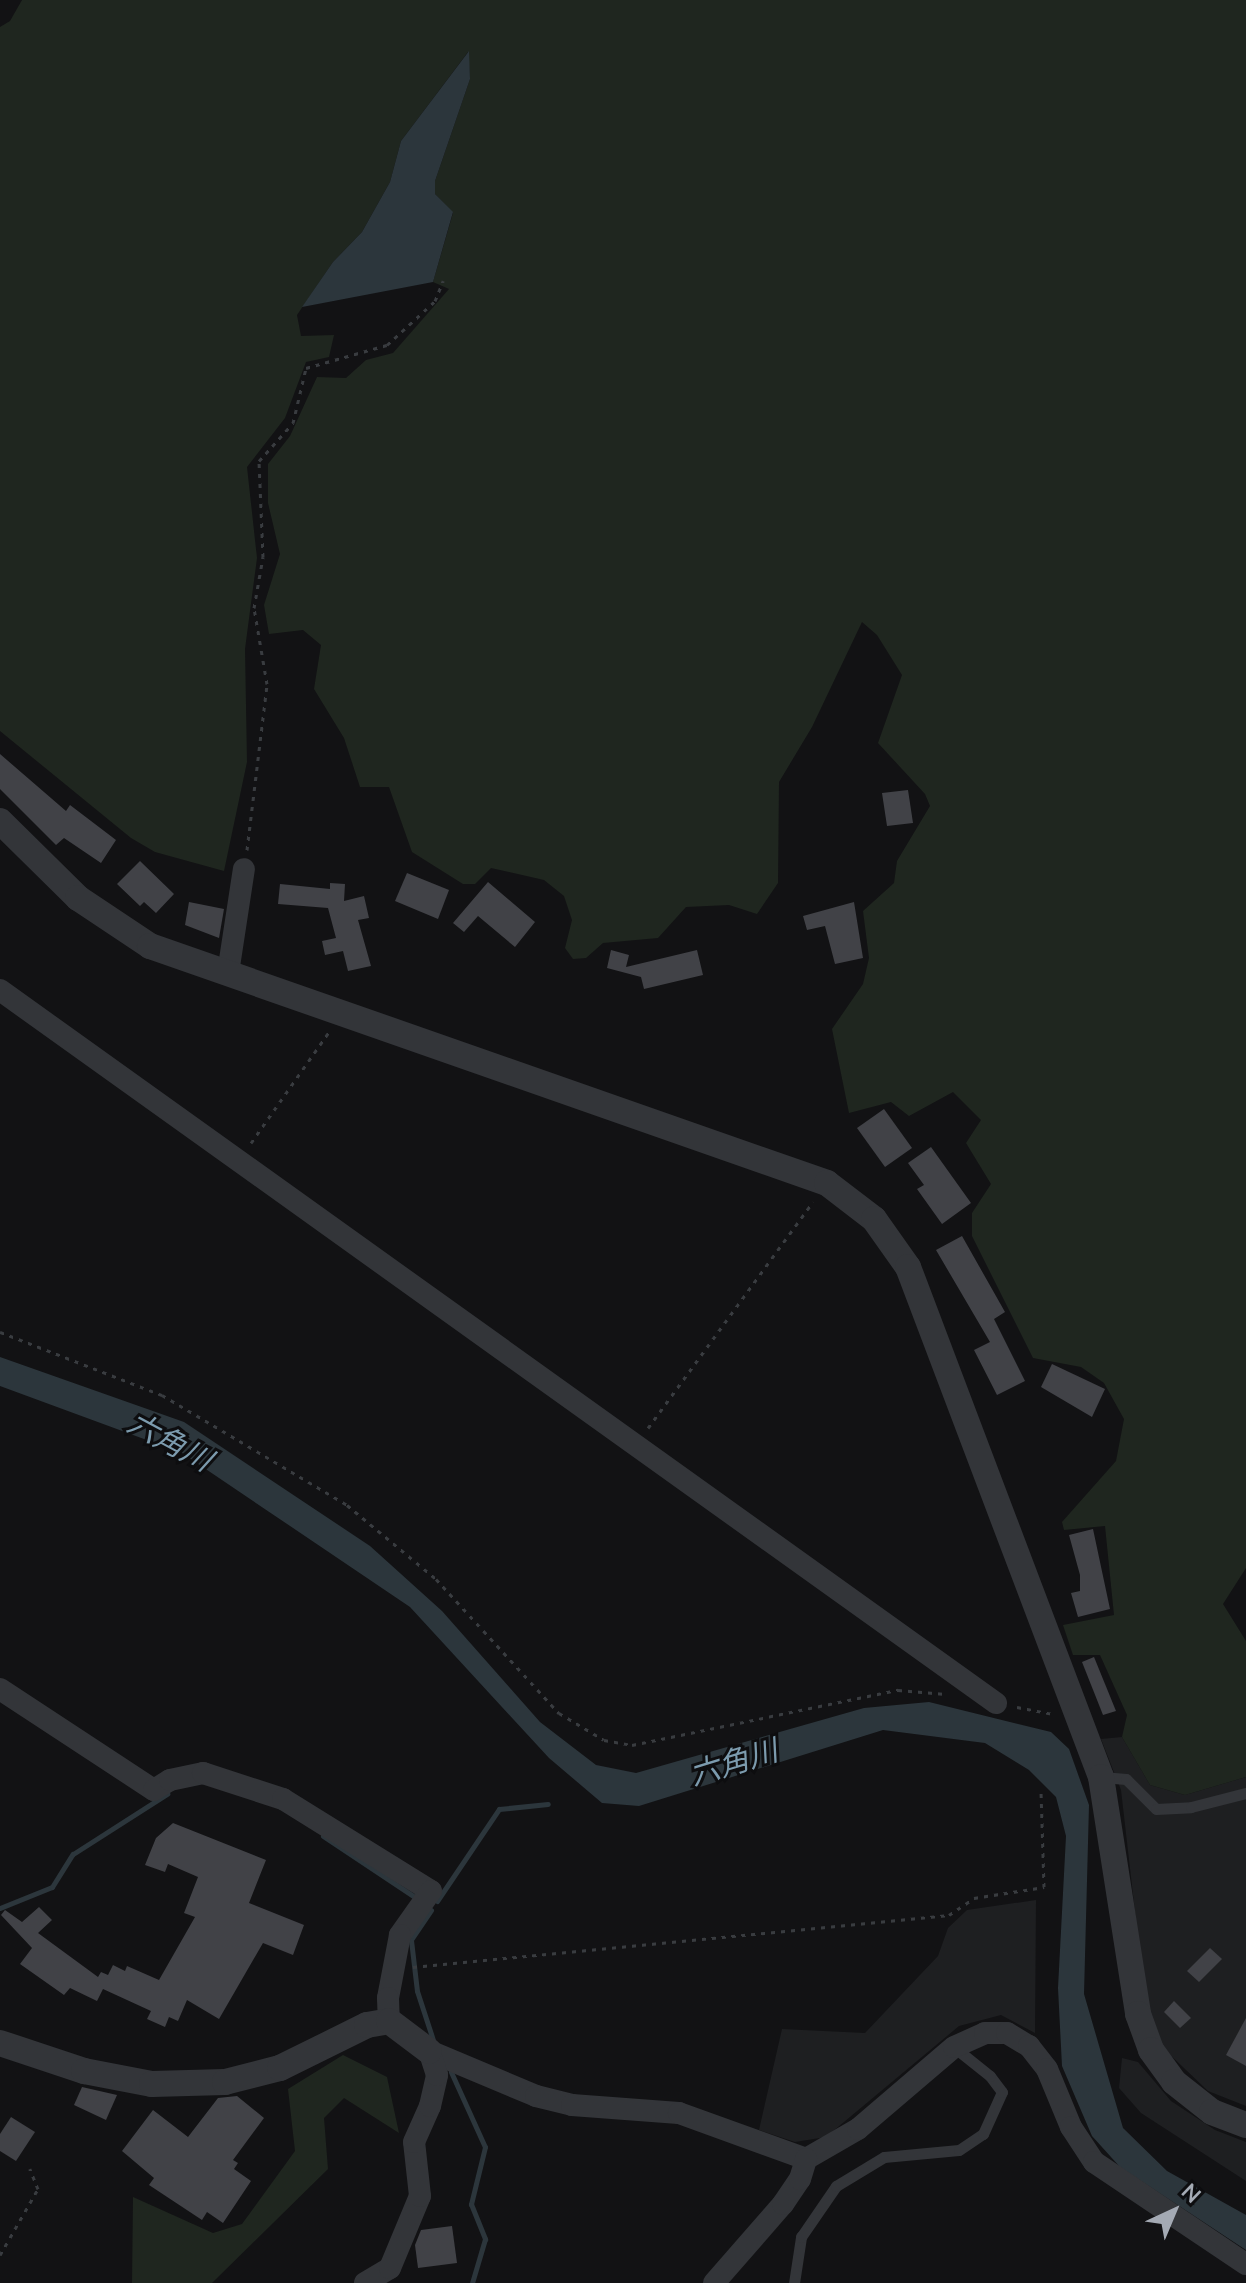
<!DOCTYPE html>
<meta charset="utf-8">
<style>
body{margin:0}
#map{position:relative;width:1246px;height:2283px;overflow:hidden;background:#121214;font-family:"Nunito Sans","Noto Sans JP",sans-serif}
div>[style]{position:absolute}
[style*='--x']{left:calc(var(--x)*1px);top:calc(var(--y)*1px);width:calc(var(--w)*1px);rotate:calc(var(--a)*1deg)}
.built>*{inset:0;background:#1e1f21}
.green>*{inset:0;background:#1f261f}
.water>*{inset:0;background:#2c363c}
.stream>*{height:5px;margin:-2.5px;padding:0 2.5px;transform-origin:2.5px;border-radius:2.5px;background:#2c363c}
.building>*{inset:0;background:#414247}
.path>*{height:3px;margin-top:-1.5px;transform-origin:0;background:repeating-linear-gradient(90deg,#393c40 0 4px,transparent 0 10px)}
.service>*{height:11px;margin:-5.5px;padding:0 5.5px;transform-origin:5.5px;border-radius:5.5px;background:#333539}
.minor>*{height:22px;margin:-11px;padding:0 11px;transform-origin:11px;border-radius:11px;background:#333539}
.tertiary>*{height:26px;margin:-13px;padding:0 13px;transform-origin:13px;border-radius:13px;background:#333539}
span{translate:-50% -50%;white-space:nowrap;text-align:center;line-height:1.15;-webkit-text-stroke:6px #0d0d0f;paint-order:stroke}
.water-label{font-size:30px;color:#7c9bae;font-style:italic}
.north{position:absolute;left:1134px;top:2171px;width:80px;height:80px;-webkit-text-stroke:6px #0d0d0f;paint-order:stroke;rotate:44deg;font-size:22px;font-weight:700;line-height:32px;text-align:center;color:#a4aab4}
.north::after{content:'';display:block;margin:auto;width:28px;height:36px;background:#a4aab4;clip-path:polygon(50% 0,100% 100%,50% 72%,0 100%)}
</style>
<div id="map">
<div class="built">
<i style="clip-path:polygon(1122px 1737px,1150px 1785px,1185px 1795px,1246px 1777px,1246px 2106px,1208px 2091px,1163px 2048px,1147px 2016px,1121px 1790px,1101px 1739px)"></i>
<i style="clip-path:polygon(1036px 1900px,1035px 2033px,1001px 2015px,959px 2026px,826px 2137px,795px 2142px,759px 2130px,782px 2029px,865px 2033px,938px 1956px,948px 1928px,967px 1910px)"></i>
<i style="clip-path:polygon(1122px 2058px,1138px 2062px,1171px 2101px,1215px 2130px,1246px 2142px,1246px 2181px,1141px 2113px,1119px 2088px)"></i>
</div>
<div class="green">
<i style="clip-path:polygon(22px 0,1246px 0,1246px 1568px,1223px 1604px,1246px 1641px,1246px 1777px,1185px 1795px,1150px 1785px,1122px 1737px,1127px 1715px,1100px 1655px,1073px 1655px,1063px 1625px,1114px 1615px,1105px 1526px,1064px 1530px,1062px 1522px,1116px 1461px,1124px 1419px,1104px 1383px,1081px 1367px,1033px 1358px,972px 1236px,972px 1213px,991px 1184px,966px 1143px,981px 1120px,953px 1092px,909px 1116px,891px 1102px,849px 1113px,832px 1029px,863px 984px,869px 958px,863px 911px,894px 883px,897px 861px,930px 806px,925px 794px,878px 743px,902px 675px,877px 635px,862px 622px,812px 727px,779px 782px,778px 883px,757px 914px,729px 905px,686px 907px,658px 938px,603px 943px,586px 958px,573px 959px,565px 948px,572px 920px,564px 896px,544px 880px,491px 868px,475px 884px,463px 884px,412px 852px,389px 787px,360px 787px,344px 738px,314px 689px,321px 645px,303px 630px,269px 634px,264px 605px,280px 554px,268px 503px,268px 464px,290px 436px,317px 377px,346px 378px,366px 360px,393px 353px,449px 289px,433px 282px,453px 213px,435px 194px,435px 181px,470px 79px,468px 52px,401px 141px,390px 182px,362px 232px,333px 262px,297px 315px,301px 336px,334px 335px,329px 357px,306px 362px,285px 418px,247px 467px,257px 558px,245px 649px,247px 762px,224px 871px,155px 852px,131px 838px,0 731px,0 27px,10px 21px)"></i>
<i style="clip-path:polygon(343px 2055px,387px 2077px,399px 2133px,344px 2098px,324px 2118px,328px 2169px,212px 2283px,132px 2283px,133px 2197px,213px 2233px,242px 2224px,295px 2151px,288px 2089px)"></i>
</div>
<div class="water">
<i style="clip-path:polygon(469px 51px,470px 79px,435px 181px,435px 194px,453px 212px,433px 282px,302px 307px,333px 262px,362px 232px,390px 182px,401px 141px)"></i>
<i style="clip-path:polygon(0 1357px,184px 1422px,370px 1546px,442px 1611px,540px 1722px,596px 1765px,636px 1773px,864px 1708px,929px 1702px,1051px 1732px,1069px 1749px,1089px 1805px,1084px 1994px,1123px 2128px,1167px 2171px,1246px 2215px,1246px 2250px,1120px 2167px,1092px 2136px,1062px 2066px,1058px 1988px,1066px 1836px,1056px 1797px,1029px 1770px,985px 1743px,883px 1730px,639px 1806px,602px 1803px,549px 1758px,410px 1607px,182px 1453px,0 1386px)"></i>
</div>
<div class="stream">
<i style="--x:323;--y:1836;--w:114;--a:33.6"></i>
<i style="--x:437;--y:1901;--w:111;--a:-56"></i>
<i style="--x:499;--y:1809;--w:49;--a:-5.8"></i>
<i style="--x:0;--y:1908;--w:56;--a:-22"></i>
<i style="--x:52;--y:1887;--w:39;--a:-58"></i>
<i style="--x:73;--y:1854;--w:112;--a:-32.6"></i>
<i style="--x:431;--y:1910;--w:36;--a:124"></i>
<i style="--x:411;--y:1940;--w:51;--a:83.3"></i>
<i style="--x:417;--y:1991;--w:52;--a:71.9"></i>
<i style="--x:451;--y:2072;--w:82;--a:65.6"></i>
<i style="--x:485;--y:2147;--w:59;--a:103.8"></i>
<i style="--x:471;--y:2204;--w:38;--a:68"></i>
<i style="--x:485;--y:2239;--w:46;--a:106.5"></i>
</div>
<div class="building">
<i style="clip-path:polygon(0 754px,66px 811px,70px 805px,116px 840px,101px 863px,64px 838px,56px 845px,0 789px)"></i>
<i style="clip-path:polygon(908px 790px,913px 823px,887px 826px,882px 793px)"></i>
<i style="clip-path:polygon(140px 861px,174px 894px,156px 913px,144px 902px,140px 906px,117px 884px)"></i>
<i style="clip-path:polygon(407px 873px,449px 890px,438px 919px,395px 901px)"></i>
<i style="clip-path:polygon(488px 882px,535px 922px,515px 947px,478px 916px,464px 932px,453px 923px)"></i>
<i style="clip-path:polygon(330px 883px,345px 884px,344px 901px,364px 896px,369px 918px,358px 920px,371px 966px,348px 971px,343px 951px,325px 955px,322px 941px,336px 938px,328px 908px,278px 904px,280px 884px,330px 889px)"></i>
<i style="clip-path:polygon(189px 902px,224px 909px,219px 938px,185px 925px)"></i>
<i style="clip-path:polygon(854px 902px,863px 958px,835px 964px,825px 926px,807px 930px,803px 916px)"></i>
<i style="clip-path:polygon(611px 950px,629px 955px,626px 967px,697px 950px,703px 975px,644px 989px,641px 977px,607px 968px)"></i>
<i style="clip-path:polygon(884px 1109px,912px 1148px,885px 1167px,857px 1128px)"></i>
<i style="clip-path:polygon(931px 1147px,971px 1203px,942px 1224px,917px 1189px,924px 1185px,908px 1163px)"></i>
<i style="clip-path:polygon(962px 1236px,1005px 1312px,994px 1319px,1025px 1381px,997px 1395px,974px 1350px,990px 1342px,936px 1250px)"></i>
<i style="clip-path:polygon(1052px 1364px,1105px 1389px,1092px 1417px,1041px 1387px)"></i>
<i style="clip-path:polygon(1093px 1529px,1110px 1609px,1078px 1617px,1071px 1593px,1080px 1591px,1080px 1575px,1069px 1535px)"></i>
<i style="clip-path:polygon(1094px 1657px,1116px 1711px,1103px 1715px,1082px 1662px)"></i>
<i style="clip-path:polygon(173px 1823px,266px 1860px,249px 1903px,304px 1925px,293px 1955px,263px 1943px,219px 2019px,187px 2000px,178px 2021px,169px 2017px,165px 2027px,147px 2019px,151px 2011px,103px 1989px,97px 2001px,70px 1988px,64px 1995px,20px 1964px,32px 1948px,1px 1915px,5px 1910px,22px 1922px,39px 1907px,52px 1920px,38px 1933px,98px 1977px,101px 1972px,108px 1975px,113px 1965px,125px 1971px,127px 1966px,159px 1980px,195px 1917px,184px 1913px,198px 1877px,168px 1864px,165px 1872px,145px 1865px,156px 1838px)"></i>
<i style="clip-path:polygon(1210px 1948px,1222px 1959px,1199px 1982px,1187px 1971px)"></i>
<i style="clip-path:polygon(1174px 2001px,1191px 2018px,1180px 2028px,1164px 2012px)"></i>
<i style="clip-path:polygon(1246px 2018px,1246px 2066px,1226px 2055px)"></i>
<i style="clip-path:polygon(82px 2087px,117px 2095px,106px 2120px,74px 2105px)"></i>
<i style="clip-path:polygon(237px 2096px,264px 2118px,233px 2160px,238px 2163px,234px 2169px,251px 2181px,223px 2223px,207px 2212px,202px 2220px,149px 2185px,154px 2178px,122px 2151px,153px 2110px,188px 2137px,218px 2098px)"></i>
<i style="clip-path:polygon(11px 2117px,35px 2132px,16px 2161px,0 2151px,0 2134px)"></i>
<i style="clip-path:polygon(452px 2226px,457px 2263px,418px 2268px,415px 2245px,421px 2230px)"></i>
</div>
<div class="path">
<i style="--x:247;--y:850;--w:167;--a:-83.1"></i>
<i style="--x:267;--y:684;--w:77;--a:-99.7"></i>
<i style="--x:254;--y:608;--w:52;--a:-80"></i>
<i style="--x:263;--y:557;--w:96;--a:-92.4"></i>
<i style="--x:259;--y:461;--w:51;--a:-48.2"></i>
<i style="--x:293;--y:423;--w:57;--a:-76.7"></i>
<i style="--x:306;--y:368;--w:84;--a:-15.9"></i>
<i style="--x:387;--y:345;--w:65;--a:-42.5"></i>
<i style="--x:435;--y:301;--w:22;--a:-68"></i>
<i style="--x:251;--y:1143;--w:136;--a:-54.9"></i>
<i style="--x:0;--y:1332;--w:174;--a:21.3"></i>
<i style="--x:162;--y:1395;--w:215;--a:30.7"></i>
<i style="--x:347;--y:1505;--w:116;--a:39.7"></i>
<i style="--x:436;--y:1579;--w:182;--a:47.5"></i>
<i style="--x:559;--y:1713;--w:52;--a:31"></i>
<i style="--x:604;--y:1740;--w:28;--a:10"></i>
<i style="--x:632;--y:1745;--w:272;--a:-11.7"></i>
<i style="--x:898;--y:1690;--w:48;--a:4.8"></i>
<i style="--x:648;--y:1428;--w:280;--a:-53.9"></i>
<i style="--x:1017;--y:1707;--w:36;--a:11"></i>
<i style="--x:413;--y:1967;--w:539;--a:-5.54"></i>
<i style="--x:949;--y:1915;--w:30;--a:-34"></i>
<i style="--x:974;--y:1898;--w:71;--a:-8.9"></i>
<i style="--x:1044;--y:1887;--w:94;--a:-91.8"></i>
<i style="--x:0;--y:2255;--w:76;--a:-60.1"></i>
<i style="--x:38;--y:2189;--w:22;--a:-112"></i>
</div>
<div class="service">
<i style="--x:1102;--y:1777;--w:24;--a:5"></i>
<i style="--x:1126;--y:1779;--w:42;--a:45"></i>
<i style="--x:1156;--y:1809;--w:35;--a:-3"></i>
<i style="--x:1191;--y:1807;--w:57;--a:-14.3"></i>
<i style="--x:794;--y:2283;--w:47;--a:-81.3"></i>
<i style="--x:801;--y:2237;--w:62;--a:-55.5"></i>
<i style="--x:836;--y:2186;--w:56;--a:-31.1"></i>
<i style="--x:884;--y:2157;--w:75;--a:-5.3"></i>
<i style="--x:959;--y:2150;--w:29;--a:-34"></i>
<i style="--x:983;--y:2134;--w:46;--a:-65.7"></i>
<i style="--x:1002;--y:2092;--w:20;--a:-127"></i>
<i style="--x:990;--y:2076;--w:45;--a:-141.3"></i>
</div>
<div class="minor">
<i style="--x:228;--y:973;--w:105;--a:-81.3"></i>
<i style="--x:0;--y:990;--w:1225;--a:35.6"></i>
<i style="--x:0;--y:1689;--w:184;--a:33.3"></i>
<i style="--x:154;--y:1790;--w:19;--a:-32"></i>
<i style="--x:170;--y:1780;--w:34;--a:-12"></i>
<i style="--x:203;--y:1773;--w:84;--a:18"></i>
<i style="--x:283;--y:1799;--w:174;--a:31.9"></i>
<i style="--x:431;--y:1891;--w:54;--a:125.2"></i>
<i style="--x:400;--y:1935;--w:64;--a:100.8"></i>
<i style="--x:388;--y:1998;--w:23;--a:88"></i>
<i style="--x:429;--y:2051;--w:116;--a:22.8"></i>
<i style="--x:536;--y:2096;--w:37;--a:14"></i>
<i style="--x:572;--y:2105;--w:107;--a:4.3"></i>
<i style="--x:679;--y:2113;--w:135;--a:19.9"></i>
<i style="--x:806;--y:2159;--w:60;--a:-30"></i>
<i style="--x:858;--y:2129;--w:126;--a:-40.5"></i>
<i style="--x:954;--y:2047;--w:34;--a:-24"></i>
<i style="--x:985;--y:2033;--w:22;--a:0"></i>
<i style="--x:1007;--y:2033;--w:26;--a:31"></i>
<i style="--x:1029;--y:2046;--w:29;--a:52"></i>
<i style="--x:1047;--y:2069;--w:63;--a:67.5"></i>
<i style="--x:1071;--y:2127;--w:42;--a:56.7"></i>
<i style="--x:1094;--y:2162;--w:183;--a:33.9"></i>
<i style="--x:365;--y:2283;--w:29;--a:-31"></i>
<i style="--x:390;--y:2268;--w:78;--a:-67.4"></i>
<i style="--x:420;--y:2196;--w:54;--a:-96.3"></i>
<i style="--x:414;--y:2142;--w:39;--a:-66"></i>
<i style="--x:430;--y:2106;--w:32;--a:-77"></i>
<i style="--x:437;--y:2075;--w:25;--a:-108"></i>
<i style="--x:714;--y:2283;--w:105;--a:-48.9"></i>
<i style="--x:783;--y:2204;--w:30;--a:-56"></i>
<i style="--x:800;--y:2179;--w:21;--a:-73"></i>
</div>
<div class="tertiary">
<i style="--x:0;--y:821;--w:110;--a:44.6"></i>
<i style="--x:78;--y:898;--w:87;--a:33.7"></i>
<i style="--x:150;--y:946;--w:717;--a:19.29"></i>
<i style="--x:827;--y:1183;--w:59;--a:37.5"></i>
<i style="--x:874;--y:1219;--w:59;--a:54.7"></i>
<i style="--x:908;--y:1267;--w:545;--a:69.27"></i>
<i style="--x:1101;--y:1777;--w:240;--a:81.1"></i>
<i style="--x:1138;--y:2014;--w:38;--a:70"></i>
<i style="--x:1151;--y:2050;--w:39;--a:54"></i>
<i style="--x:1174;--y:2082;--w:48;--a:38.3"></i>
<i style="--x:1212;--y:2112;--w:36;--a:21"></i>
<i style="--x:0;--y:2043;--w:89;--a:18.4"></i>
<i style="--x:84;--y:2071;--w:69;--a:10.8"></i>
<i style="--x:152;--y:2084;--w:73;--a:-1.6"></i>
<i style="--x:225;--y:2082;--w:57;--a:-14.3"></i>
<i style="--x:280;--y:2068;--w:97;--a:-26.3"></i>
<i style="--x:367;--y:2025;--w:22;--a:-10"></i>
<i style="--x:389;--y:2021;--w:50;--a:36.9"></i>
</div>
<div class="water-label">
<span style="left:169px;top:1443px;rotate:28deg">六角川</span>
<span style="left:734px;top:1764px;rotate:-17deg">六角川</span>
</div>
<div class="north">N</div>
</div>
